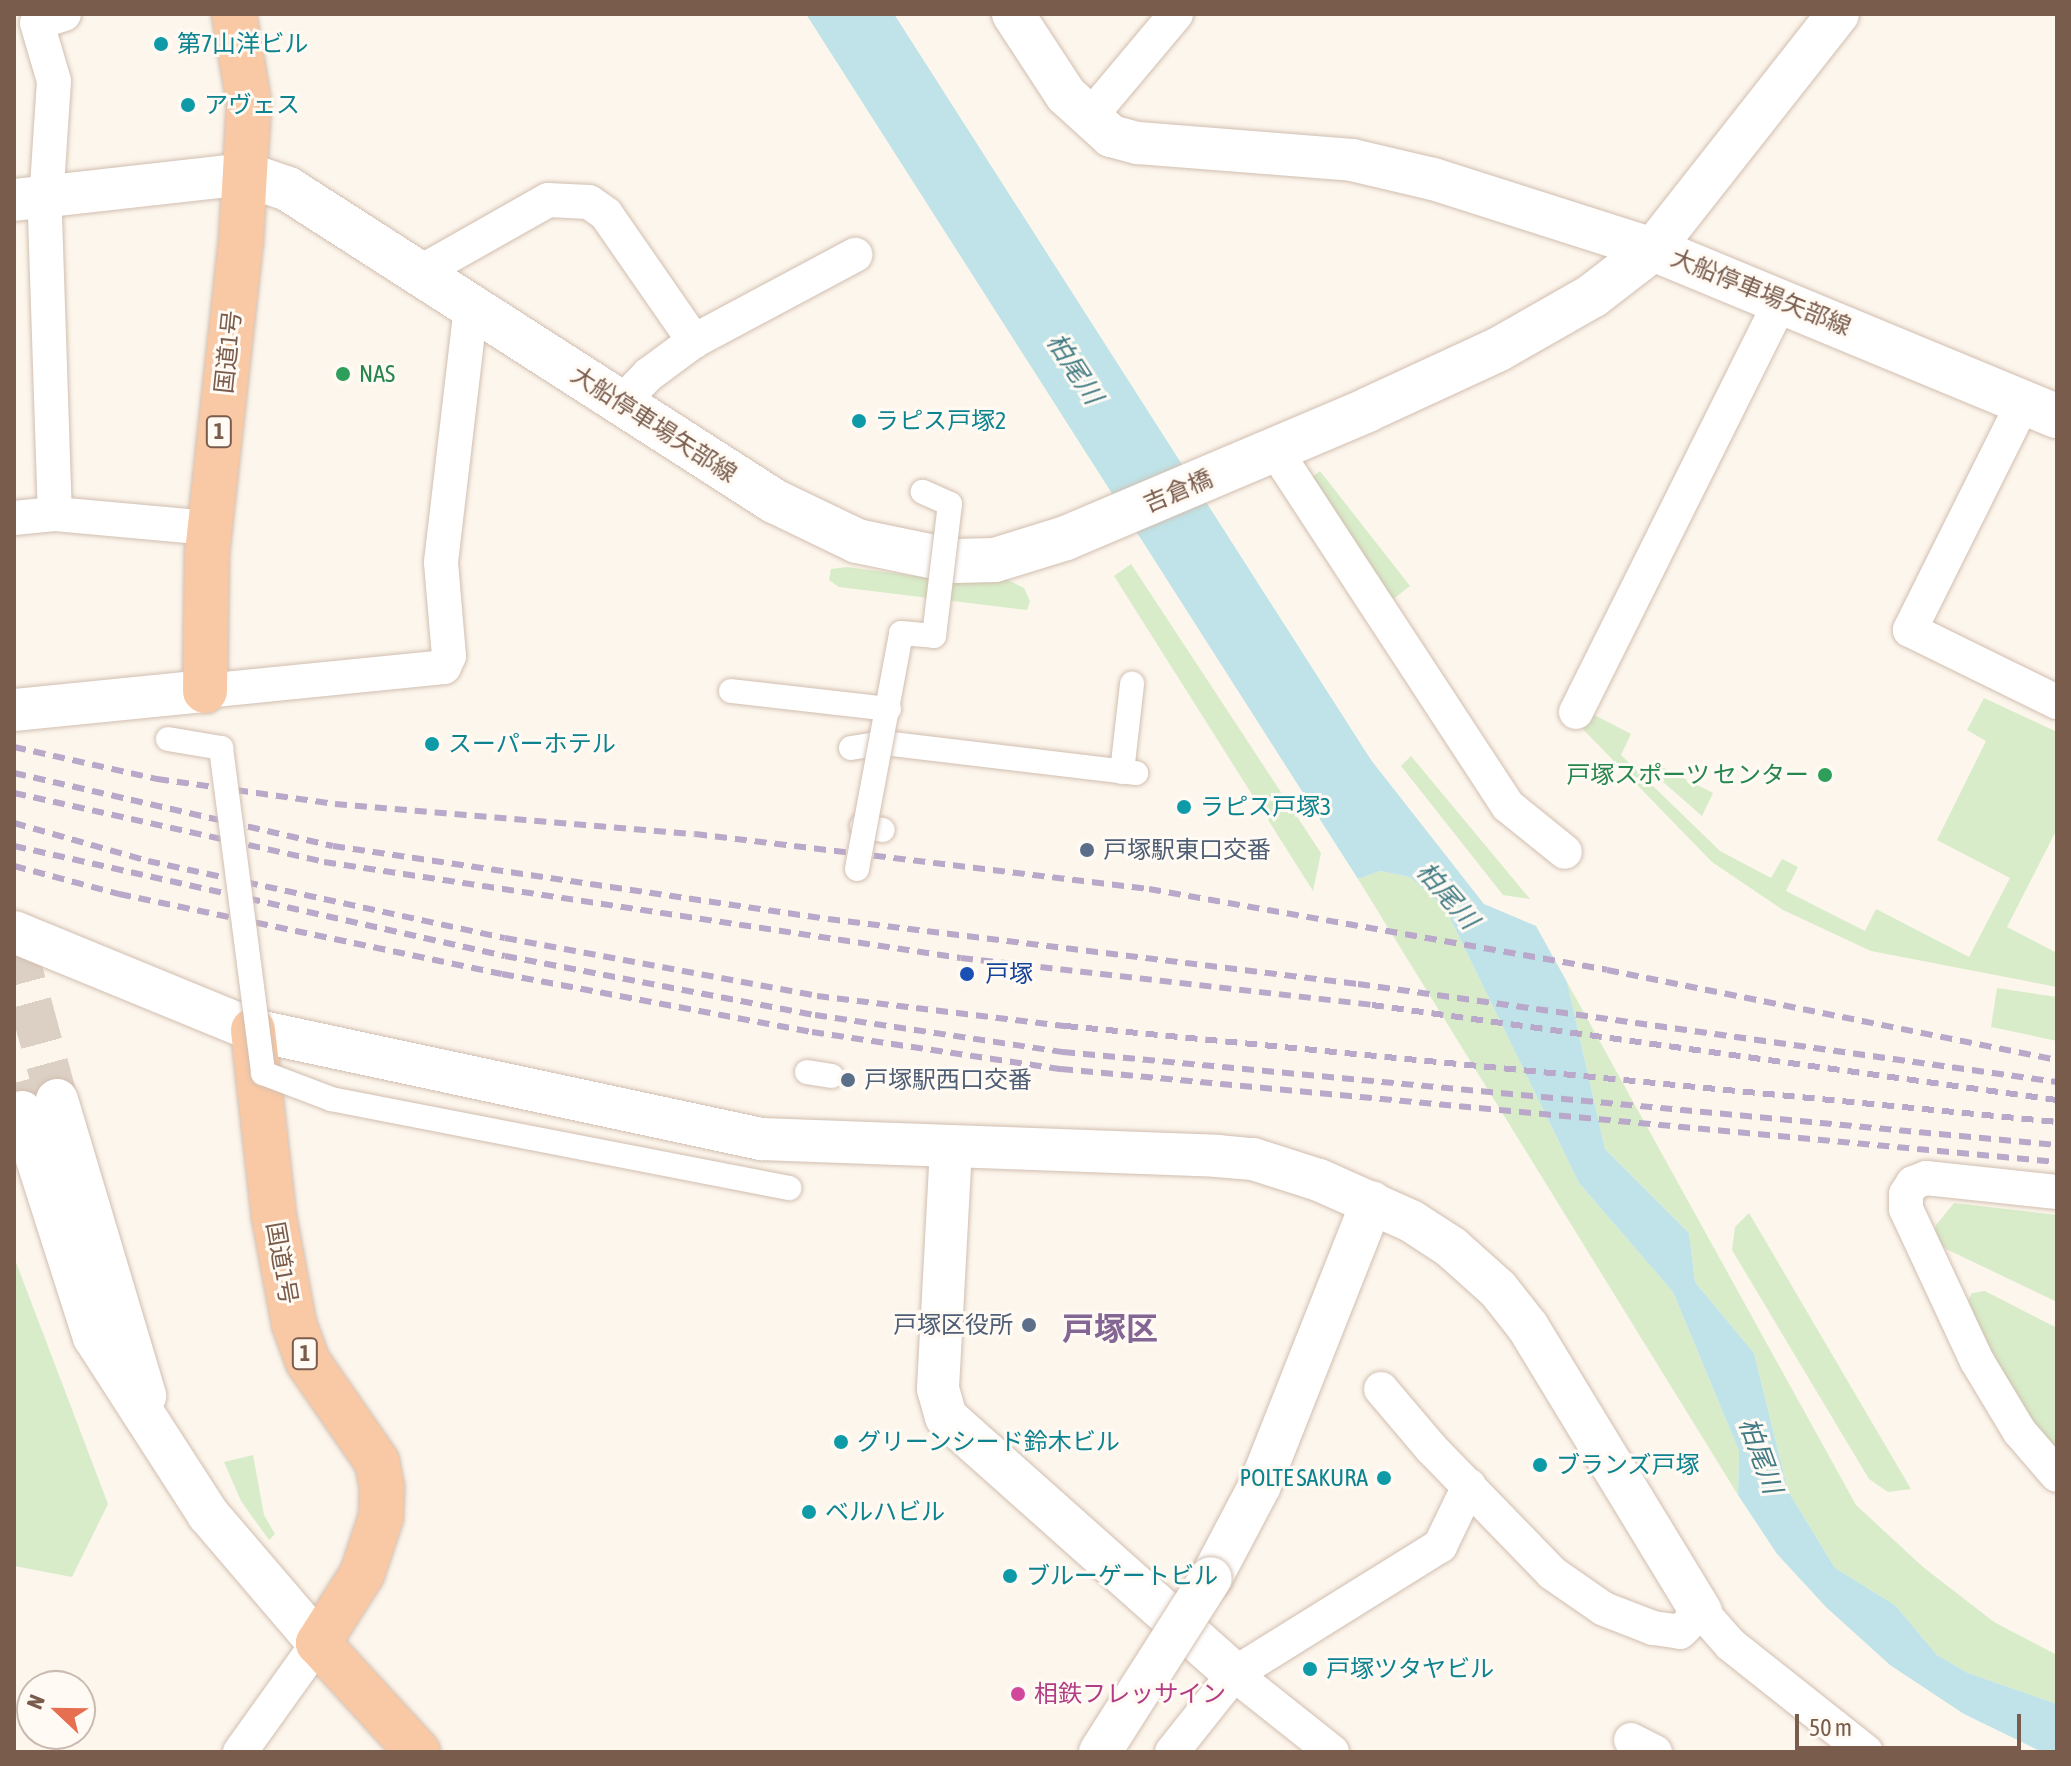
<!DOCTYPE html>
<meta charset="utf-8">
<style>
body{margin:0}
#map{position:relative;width:2071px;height:1766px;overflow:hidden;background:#fdf6ec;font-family:"Asap Condensed","Noto Sans JP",sans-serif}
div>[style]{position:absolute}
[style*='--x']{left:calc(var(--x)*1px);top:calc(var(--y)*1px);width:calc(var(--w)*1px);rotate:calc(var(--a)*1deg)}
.green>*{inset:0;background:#d8ecc9}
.water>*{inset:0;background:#bfe3e8}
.tertiary-tunnel>*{height:42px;margin-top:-21px;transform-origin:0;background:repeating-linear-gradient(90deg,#dcd0c4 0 42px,transparent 0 63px)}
.roads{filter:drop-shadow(0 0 2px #d1beb0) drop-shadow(0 0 2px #d1beb0)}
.pedestrian>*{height:24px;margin:-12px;padding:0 12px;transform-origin:12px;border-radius:12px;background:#fff}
.minor>*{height:34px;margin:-17px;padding:0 17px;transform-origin:17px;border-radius:17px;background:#fff}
.tertiary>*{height:42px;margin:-21px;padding:0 21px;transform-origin:21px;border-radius:21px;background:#fff}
.secondary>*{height:44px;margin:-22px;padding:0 22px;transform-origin:22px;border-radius:22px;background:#fff}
.trunk>*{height:44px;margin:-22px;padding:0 22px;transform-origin:22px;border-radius:22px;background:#f9c8a4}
.rail>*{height:6px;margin-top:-3px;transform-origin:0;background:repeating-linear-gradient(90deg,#b9a8c9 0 12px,transparent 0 20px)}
.bridges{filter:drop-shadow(0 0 2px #d1beb0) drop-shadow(0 0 2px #d1beb0)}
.pedestrian-bridge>*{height:24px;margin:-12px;padding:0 12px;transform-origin:12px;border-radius:12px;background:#fff}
.tertiary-bridge>*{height:42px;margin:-21px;padding:0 21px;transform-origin:21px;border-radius:21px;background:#fff}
.dots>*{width:22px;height:22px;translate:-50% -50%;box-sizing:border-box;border:4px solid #fffaf3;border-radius:50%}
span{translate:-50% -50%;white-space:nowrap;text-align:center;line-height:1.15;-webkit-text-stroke:6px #fffaf3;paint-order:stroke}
.shield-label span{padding:2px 6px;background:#fffaf3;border:2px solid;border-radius:6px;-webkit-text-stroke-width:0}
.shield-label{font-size:22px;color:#7a5c4d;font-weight:700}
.culture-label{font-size:24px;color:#0d838f}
.left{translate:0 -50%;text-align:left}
.right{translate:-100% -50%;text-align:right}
.street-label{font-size:24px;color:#7a5c4d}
.leisure-label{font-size:24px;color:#27864d}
.service-label{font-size:24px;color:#4e5e75}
.transit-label{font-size:24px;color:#164399}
.hotel-label{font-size:24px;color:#b23c85}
.water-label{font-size:26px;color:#437c86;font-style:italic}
.district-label{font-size:32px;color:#846695;font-weight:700}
.frame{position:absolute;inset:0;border:16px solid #7a5c4d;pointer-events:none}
.north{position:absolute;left:16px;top:1670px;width:80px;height:80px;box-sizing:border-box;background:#fffaf3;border:2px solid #cabbb1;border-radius:50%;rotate:292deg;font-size:22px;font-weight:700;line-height:32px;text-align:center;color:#7a5c4d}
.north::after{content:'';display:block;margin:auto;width:28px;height:36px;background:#e76f51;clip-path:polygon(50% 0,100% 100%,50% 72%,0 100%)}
.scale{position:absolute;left:1795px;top:1714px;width:226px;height:36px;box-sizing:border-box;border:4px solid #7a5c4d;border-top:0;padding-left:10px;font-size:24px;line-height:28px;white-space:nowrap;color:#7a5c4d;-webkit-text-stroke:6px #fffaf3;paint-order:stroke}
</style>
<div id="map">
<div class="green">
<i style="clip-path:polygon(1320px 471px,1410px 586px,1387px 604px,1308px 480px)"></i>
<i style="clip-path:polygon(1131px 564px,1321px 853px,1313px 891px,1114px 576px)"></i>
<i style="clip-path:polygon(847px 567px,969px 583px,1006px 579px,1024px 588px,1030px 601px,1027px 610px,839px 587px,829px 580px,831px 569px)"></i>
<i style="clip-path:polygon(1984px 698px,2057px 732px,2057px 829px,2007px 927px,2057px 953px,2057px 987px,1871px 951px,1783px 910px,1712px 862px,1575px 721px,1581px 708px,1631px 734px,1621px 755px,1720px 851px,1771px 878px,1782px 859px,1798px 867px,1786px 891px,1865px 931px,1876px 909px,1969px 957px,2010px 878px,1937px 840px,1986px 741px,1967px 730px)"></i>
<i style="clip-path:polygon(1411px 756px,1530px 899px,1503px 895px,1401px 766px)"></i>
<i style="clip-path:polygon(1650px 761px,1713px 793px,1702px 816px,1646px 767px)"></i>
<i style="clip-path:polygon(1380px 871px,1410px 877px,1445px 908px,1579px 1183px,1673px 1292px,1739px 1451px,1738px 1495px,1358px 879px)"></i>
<i style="clip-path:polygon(1567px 982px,1856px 1505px,1923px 1567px,1994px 1622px,2057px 1655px,2057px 1704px,1968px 1673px,1937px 1655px,1895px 1605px,1835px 1568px,1788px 1491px,1754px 1353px,1695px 1282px,1689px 1233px,1605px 1149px)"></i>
<i style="clip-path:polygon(1997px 988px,2057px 997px,2057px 1041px,1991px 1027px)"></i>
<i style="clip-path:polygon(1954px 1203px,2057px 1215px,2057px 1302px,1942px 1247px,1934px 1238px,1936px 1225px)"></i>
<i style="clip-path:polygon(1749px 1213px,1911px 1489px,1888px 1492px,1869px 1479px,1732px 1250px,1735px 1227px)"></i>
<i style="clip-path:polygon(14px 1257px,108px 1504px,72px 1577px,14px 1566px)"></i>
<i style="clip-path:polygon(1985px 1291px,2057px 1328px,2057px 1463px,2042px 1445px,1966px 1304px,1972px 1293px)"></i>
<i style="clip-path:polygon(253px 1455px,264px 1515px,275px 1534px,269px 1540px,241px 1501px,224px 1462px)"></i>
</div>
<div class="water">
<i style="clip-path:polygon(806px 14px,894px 14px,1371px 760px,1484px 904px,1536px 926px,1567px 982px,1605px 1149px,1689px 1233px,1695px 1282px,1754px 1353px,1788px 1491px,1835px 1568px,1895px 1605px,1937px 1655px,1968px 1673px,2057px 1704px,2057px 1752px,2042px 1752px,1964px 1714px,1890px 1665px,1826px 1607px,1777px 1554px,1738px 1495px,1739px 1451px,1673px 1292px,1579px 1183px,1445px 908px,1410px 877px,1380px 871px,1358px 879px)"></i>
</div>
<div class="tertiary-tunnel">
<i style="--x:14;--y:942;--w:164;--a:74.8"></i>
<i style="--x:14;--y:1083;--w:30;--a:75"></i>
</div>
<div class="roads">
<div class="pedestrian">
<i style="--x:851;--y:748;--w:33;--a:-9"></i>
<i style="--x:884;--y:743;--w:254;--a:6.8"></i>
<i style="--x:1122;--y:772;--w:89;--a:-83.5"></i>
<i style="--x:862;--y:826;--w:21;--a:11"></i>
<i style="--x:807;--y:1072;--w:25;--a:9"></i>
</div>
<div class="minor">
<i style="--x:64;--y:14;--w:28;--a:162"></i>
<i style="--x:37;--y:23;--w:60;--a:73.7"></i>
<i style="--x:54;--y:81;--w:135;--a:93.8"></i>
<i style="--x:45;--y:216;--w:298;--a:88.1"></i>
<i style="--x:55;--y:514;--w:155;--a:5.2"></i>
<i style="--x:1088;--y:119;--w:137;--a:-50"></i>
<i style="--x:419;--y:273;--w:148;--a:-29.5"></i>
<i style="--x:548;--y:200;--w:41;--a:2.8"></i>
<i style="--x:589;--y:202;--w:21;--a:35"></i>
<i style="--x:606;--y:214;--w:155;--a:55.3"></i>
<i style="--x:2024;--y:401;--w:256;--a:116.5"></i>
<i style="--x:1910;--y:630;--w:164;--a:26.1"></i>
<i style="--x:621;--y:403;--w:39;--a:-46"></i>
<i style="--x:648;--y:375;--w:57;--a:-36.5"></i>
<i style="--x:694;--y:341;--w:183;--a:-28.1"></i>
<i style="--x:1275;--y:450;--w:425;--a:56.8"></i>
<i style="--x:1508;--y:806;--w:73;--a:38.9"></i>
<i style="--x:14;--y:518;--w:41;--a:-5.6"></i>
<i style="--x:205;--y:691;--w:240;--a:-5.7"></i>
<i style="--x:444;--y:667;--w:12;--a:-66"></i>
<i style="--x:449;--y:656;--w:94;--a:-94.9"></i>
<i style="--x:441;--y:562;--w:257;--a:-83.3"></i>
<i style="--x:1576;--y:712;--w:462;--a:-63.5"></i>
<i style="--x:2057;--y:1192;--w:132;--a:-173.9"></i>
<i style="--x:1926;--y:1178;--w:14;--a:159"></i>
<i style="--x:1913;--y:1183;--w:13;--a:122"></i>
<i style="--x:1906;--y:1194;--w:15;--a:90"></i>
<i style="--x:1906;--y:1209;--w:168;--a:65"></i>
<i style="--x:1977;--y:1361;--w:82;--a:59"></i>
<i style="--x:2019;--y:1431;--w:58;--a:49.2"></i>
<i style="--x:1381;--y:1389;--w:77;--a:49.7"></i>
<i style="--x:1431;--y:1448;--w:174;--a:45.9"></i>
<i style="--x:1552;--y:1573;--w:63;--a:34.7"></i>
<i style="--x:1604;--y:1609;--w:53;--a:21.2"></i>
<i style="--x:1653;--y:1628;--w:27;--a:8"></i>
<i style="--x:1680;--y:1632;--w:30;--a:-45"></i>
<i style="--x:1701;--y:1611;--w:45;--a:48.6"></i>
<i style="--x:1731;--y:1645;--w:172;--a:38.4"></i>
<i style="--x:1234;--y:1674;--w:125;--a:38.5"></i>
<i style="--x:1631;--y:1740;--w:27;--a:27"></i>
<i style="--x:240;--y:1752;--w:134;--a:-54.4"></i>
<i style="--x:1172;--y:1752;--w:100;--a:-51.5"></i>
<i style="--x:1234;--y:1674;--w:243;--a:-31.9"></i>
<i style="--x:1440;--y:1546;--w:67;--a:-64.2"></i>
</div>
<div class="tertiary">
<i style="--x:1013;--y:14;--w:97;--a:56.8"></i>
<i style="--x:1066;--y:95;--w:61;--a:42.3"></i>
<i style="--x:1111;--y:136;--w:28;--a:15"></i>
<i style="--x:1138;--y:143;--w:215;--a:4.5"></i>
<i style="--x:1352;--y:160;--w:83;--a:13.2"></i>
<i style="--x:1433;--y:179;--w:231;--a:17.7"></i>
<i style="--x:1653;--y:249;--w:299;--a:-51.8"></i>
<i style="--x:14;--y:200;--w:232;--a:-6.4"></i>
<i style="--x:14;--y:710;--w:192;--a:-5.7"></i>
<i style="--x:14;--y:932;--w:258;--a:22.3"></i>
<i style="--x:253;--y:1030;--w:520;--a:12.11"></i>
<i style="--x:761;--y:1139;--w:456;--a:2.1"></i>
<i style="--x:1217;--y:1156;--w:36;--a:5"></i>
<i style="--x:1253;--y:1159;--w:69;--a:17.7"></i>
<i style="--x:1319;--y:1180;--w:101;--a:24"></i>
<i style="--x:1411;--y:1221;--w:48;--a:33"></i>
<i style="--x:1451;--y:1247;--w:63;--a:41.8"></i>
<i style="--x:1498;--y:1289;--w:48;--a:51.7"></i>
<i style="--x:1528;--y:1327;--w:333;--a:58.7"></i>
<i style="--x:57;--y:1100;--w:309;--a:73.4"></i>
<i style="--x:22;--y:1112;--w:236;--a:72.3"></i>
<i style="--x:94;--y:1337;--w:211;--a:57.2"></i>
<i style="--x:208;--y:1514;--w:170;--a:49.5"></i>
<i style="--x:951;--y:1148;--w:241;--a:93.1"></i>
<i style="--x:938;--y:1389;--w:29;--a:74"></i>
<i style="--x:946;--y:1417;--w:386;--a:41.7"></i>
<i style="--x:1211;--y:1578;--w:105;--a:-62.2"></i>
<i style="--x:1260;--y:1485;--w:304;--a:-68.4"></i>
</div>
<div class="secondary">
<i style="--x:245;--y:174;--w:46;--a:19.2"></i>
<i style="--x:288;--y:189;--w:578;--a:32.7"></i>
<i style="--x:774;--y:501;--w:92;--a:25.7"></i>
<i style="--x:857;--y:541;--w:99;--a:11.7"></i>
<i style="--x:954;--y:561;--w:41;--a:-1.4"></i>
<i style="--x:995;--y:560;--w:74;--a:-17.2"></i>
<i style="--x:1066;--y:538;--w:327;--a:-23"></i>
<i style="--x:1367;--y:410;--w:145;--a:-24.8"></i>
<i style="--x:1499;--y:349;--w:107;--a:-29.7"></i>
<i style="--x:1592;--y:296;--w:77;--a:-37.6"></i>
<i style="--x:1653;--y:249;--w:437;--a:22.5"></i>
</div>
<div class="trunk">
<i style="--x:205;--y:691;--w:138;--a:-89.2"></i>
<i style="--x:207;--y:553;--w:314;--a:-83.8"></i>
<i style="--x:241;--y:241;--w:138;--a:-86.7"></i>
<i style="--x:249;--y:103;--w:90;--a:-99.6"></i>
<i style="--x:253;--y:1030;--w:188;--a:83.6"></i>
<i style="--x:274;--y:1217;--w:109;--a:79.4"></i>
<i style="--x:294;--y:1324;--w:40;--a:69.8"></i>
<i style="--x:308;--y:1362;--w:121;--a:55.4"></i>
<i style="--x:377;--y:1462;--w:25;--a:79"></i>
<i style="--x:382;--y:1487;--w:30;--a:92"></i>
<i style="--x:381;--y:1517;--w:60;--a:108.4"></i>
<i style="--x:362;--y:1574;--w:82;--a:122.5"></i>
<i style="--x:318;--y:1643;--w:148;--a:47.5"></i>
</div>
</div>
<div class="rail">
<i style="--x:14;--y:747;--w:147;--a:12.6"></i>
<i style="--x:157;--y:779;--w:180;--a:8"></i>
<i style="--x:335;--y:804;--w:361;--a:4.8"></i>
<i style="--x:695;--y:834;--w:457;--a:6.9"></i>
<i style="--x:1149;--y:889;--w:465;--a:10"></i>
<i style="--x:1607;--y:970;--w:459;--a:11.3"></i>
<i style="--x:14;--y:773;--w:327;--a:12.9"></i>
<i style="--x:333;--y:846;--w:500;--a:8.39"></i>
<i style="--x:828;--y:919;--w:534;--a:6.99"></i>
<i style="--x:1358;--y:984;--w:706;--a:7.98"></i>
<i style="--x:14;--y:793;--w:318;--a:12.5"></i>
<i style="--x:324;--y:862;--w:644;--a:8.57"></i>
<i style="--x:961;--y:958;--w:414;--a:6.5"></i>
<i style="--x:1372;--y:1005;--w:692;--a:7.9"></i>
<i style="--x:14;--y:823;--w:139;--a:15.8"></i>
<i style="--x:148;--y:861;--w:365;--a:12.2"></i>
<i style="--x:505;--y:938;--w:317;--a:10.5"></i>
<i style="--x:817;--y:996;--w:251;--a:6.9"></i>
<i style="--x:1066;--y:1026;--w:996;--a:5.53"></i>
<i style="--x:14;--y:846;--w:503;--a:12.63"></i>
<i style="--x:505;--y:956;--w:316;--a:10.8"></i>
<i style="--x:815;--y:1015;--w:251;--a:8.5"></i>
<i style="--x:1063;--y:1052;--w:998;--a:5.35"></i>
<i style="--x:14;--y:866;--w:109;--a:14.9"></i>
<i style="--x:119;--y:894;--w:391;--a:11.8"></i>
<i style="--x:502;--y:974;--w:315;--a:10.6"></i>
<i style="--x:812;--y:1032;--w:252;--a:8.5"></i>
<i style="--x:1061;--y:1069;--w:1000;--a:5.33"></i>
</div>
<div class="bridges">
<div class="pedestrian-bridge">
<i style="--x:731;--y:691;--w:159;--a:6.5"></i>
<i style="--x:168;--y:739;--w:54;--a:9.6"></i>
<i style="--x:221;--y:748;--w:328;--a:82.6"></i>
<i style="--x:263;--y:1073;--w:73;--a:20.9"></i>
<i style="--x:331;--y:1099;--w:467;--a:11"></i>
<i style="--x:857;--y:869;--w:240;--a:-79.4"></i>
<i style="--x:901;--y:633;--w:33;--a:5"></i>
<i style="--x:934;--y:636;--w:133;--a:-83.1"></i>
<i style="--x:950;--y:504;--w:30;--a:-156"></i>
</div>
<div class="tertiary-bridge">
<i style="--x:1100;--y:1752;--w:206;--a:-57.5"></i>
</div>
</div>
<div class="dots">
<i style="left:161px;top:44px;background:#0f9aa8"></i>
<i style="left:188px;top:105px;background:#0f9aa8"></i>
<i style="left:343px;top:374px;background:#2e9e5b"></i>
<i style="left:859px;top:421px;background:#0f9aa8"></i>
<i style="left:432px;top:744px;background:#0f9aa8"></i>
<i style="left:1825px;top:775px;background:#2e9e5b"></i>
<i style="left:1184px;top:807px;background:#0f9aa8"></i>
<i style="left:1087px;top:850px;background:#5c6f8a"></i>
<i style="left:967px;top:974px;background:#1a4fb4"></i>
<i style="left:848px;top:1080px;background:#5c6f8a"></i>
<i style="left:1029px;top:1325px;background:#5c6f8a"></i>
<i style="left:841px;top:1442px;background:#0f9aa8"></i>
<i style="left:1540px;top:1465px;background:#0f9aa8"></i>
<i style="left:1384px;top:1478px;background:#0f9aa8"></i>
<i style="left:809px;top:1512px;background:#0f9aa8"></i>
<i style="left:1010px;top:1576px;background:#0f9aa8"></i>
<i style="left:1310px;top:1669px;background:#0f9aa8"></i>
<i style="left:1018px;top:1694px;background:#d1479c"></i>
</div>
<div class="shield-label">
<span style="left:219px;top:432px">1</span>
<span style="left:305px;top:1354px">1</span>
</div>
<div class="culture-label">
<span class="left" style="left:177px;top:44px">第7山洋ビル</span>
<span class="left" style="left:204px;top:105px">アヴェス</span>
<span class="left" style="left:875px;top:421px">ラピス戸塚2</span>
<span class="left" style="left:448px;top:744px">スーパーホテル</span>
<span class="left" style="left:1200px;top:807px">ラピス戸塚3</span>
<span class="left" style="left:857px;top:1442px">グリーンシード鈴木ビル</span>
<span class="left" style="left:1556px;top:1465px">ブランズ戸塚</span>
<span class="right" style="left:1368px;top:1478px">POLTE SAKURA</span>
<span class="left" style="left:825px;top:1512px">ベルハビル</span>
<span class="left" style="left:1026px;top:1576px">ブルーゲートビル</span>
<span class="left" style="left:1326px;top:1669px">戸塚ツタヤビル</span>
</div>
<div class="street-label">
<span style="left:1761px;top:292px;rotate:22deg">大船停車場矢部線</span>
<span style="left:228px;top:352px;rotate:-84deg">国道1号</span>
<span style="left:654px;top:424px;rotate:33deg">大船停車場矢部線</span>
<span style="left:1178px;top:491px;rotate:-23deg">吉倉橋</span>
<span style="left:282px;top:1263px;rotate:80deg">国道1号</span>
</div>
<div class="leisure-label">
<span class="left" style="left:359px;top:374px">NAS</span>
<span class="right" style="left:1809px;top:775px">戸塚スポーツ センター</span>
</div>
<div class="service-label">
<span class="left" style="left:1103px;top:850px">戸塚駅東口交番</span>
<span class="left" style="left:864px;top:1080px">戸塚駅西口交番</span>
<span class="right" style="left:1013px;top:1325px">戸塚区役所</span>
</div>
<div class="transit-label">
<span class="left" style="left:985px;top:974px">戸塚</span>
</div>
<div class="hotel-label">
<span class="left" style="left:1034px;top:1694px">相鉄フレッサイン</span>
</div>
<div class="water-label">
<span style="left:1074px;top:369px;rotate:57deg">柏尾川</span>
<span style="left:1447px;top:896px;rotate:49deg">柏尾川</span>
<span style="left:1760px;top:1456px;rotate:70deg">柏尾川</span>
</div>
<div class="district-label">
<span style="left:1110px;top:1329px">戸塚区</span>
</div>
<div class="frame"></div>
<div class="north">N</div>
<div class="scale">50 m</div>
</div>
